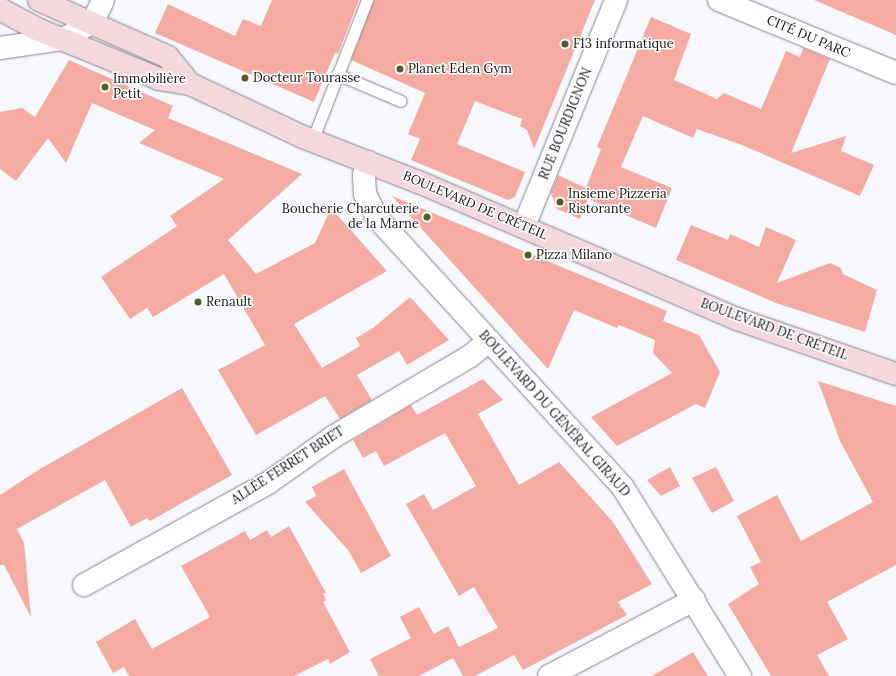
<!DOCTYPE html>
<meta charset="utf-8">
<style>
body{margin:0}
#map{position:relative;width:896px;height:676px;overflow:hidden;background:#f7f7fe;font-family:Lora,serif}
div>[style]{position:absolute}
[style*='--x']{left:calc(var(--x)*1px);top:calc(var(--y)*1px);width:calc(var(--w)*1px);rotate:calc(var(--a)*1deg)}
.building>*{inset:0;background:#f5aba2}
.roads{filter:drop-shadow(0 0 1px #84848f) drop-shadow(0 0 1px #84848f)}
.service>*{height:11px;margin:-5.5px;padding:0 5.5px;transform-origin:5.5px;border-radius:5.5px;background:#fff}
.minor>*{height:22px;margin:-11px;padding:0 11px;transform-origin:11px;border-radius:11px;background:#fff}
.tertiary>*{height:22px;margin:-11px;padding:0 11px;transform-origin:11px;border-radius:11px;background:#fff}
.secondary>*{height:22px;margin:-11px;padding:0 11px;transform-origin:11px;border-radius:11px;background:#f4d8de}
.dots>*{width:11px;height:11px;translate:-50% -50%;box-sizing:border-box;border:2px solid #fff;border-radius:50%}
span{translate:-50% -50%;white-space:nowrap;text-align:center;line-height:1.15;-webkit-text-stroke:3px #fff;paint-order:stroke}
.street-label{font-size:13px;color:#131317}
.poi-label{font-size:13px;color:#131317}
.left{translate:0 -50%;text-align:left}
.right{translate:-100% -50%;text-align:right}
</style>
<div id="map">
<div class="building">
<i style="clip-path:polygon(272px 0,359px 0,338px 54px,335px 53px,314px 102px,155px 33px,168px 4px,235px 36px,243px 19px,261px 26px)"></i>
<i style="clip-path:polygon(374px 0,595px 0,534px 149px,527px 130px,520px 126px,522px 119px,475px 101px,457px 144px,525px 172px,515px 197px,508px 200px,411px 160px,420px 139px,408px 134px,425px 93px,351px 60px)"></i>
<i style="clip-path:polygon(814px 0,896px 0,896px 35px)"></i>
<i style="clip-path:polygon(651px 17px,691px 34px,674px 80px,717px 99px,724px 93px,761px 109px,786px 51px,800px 57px,803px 48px,830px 59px,791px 153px,846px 136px,841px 151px,874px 165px,860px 196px,742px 145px,697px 129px,693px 138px,643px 116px,621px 167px,672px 188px,656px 228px,588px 199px,580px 219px,557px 209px,551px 193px,558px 175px,586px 188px,601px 149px,597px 147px)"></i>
<i style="clip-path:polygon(69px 60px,173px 106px,168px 118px,302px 174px,228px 240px,256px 274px,315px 243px,331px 208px,387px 271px,294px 324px,322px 368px,360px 346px,356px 338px,373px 328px,410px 297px,449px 340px,407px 365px,399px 351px,357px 375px,372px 400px,340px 419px,325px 396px,256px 435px,218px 370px,265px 345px,224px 274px,153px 317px,147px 308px,130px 319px,101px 277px,177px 226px,170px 216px,224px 179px,139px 143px,155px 130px,92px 103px,66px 163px,48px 138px,16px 181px,0 169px,0 112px,22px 108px,35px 117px)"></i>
<i style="clip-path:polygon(392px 196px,667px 311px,663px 321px,699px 335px,720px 372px,705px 408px,696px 404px,617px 446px,591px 417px,672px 373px,653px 353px,655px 340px,619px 325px,617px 328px,574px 310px,548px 369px)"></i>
<i style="clip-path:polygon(691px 225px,728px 240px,730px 234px,759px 247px,766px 227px,796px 240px,777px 283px,830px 263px,841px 268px,843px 274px,877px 290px,865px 332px,776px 303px,676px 260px)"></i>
<i style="clip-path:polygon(483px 379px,503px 400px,478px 414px,519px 485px,559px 462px,613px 522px,652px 584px,618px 602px,627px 615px,523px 670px,514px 655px,475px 676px,463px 676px,453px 658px,419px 676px,379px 676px,370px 659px,411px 638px,400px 617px,419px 607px,434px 634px,448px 626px,459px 647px,498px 628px,474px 587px,459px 596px,406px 504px,424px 494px,433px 510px,476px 486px,445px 433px,384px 466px,376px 451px,363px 458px,353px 440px,411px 405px,417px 415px)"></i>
<i style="clip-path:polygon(818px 381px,896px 406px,896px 565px,827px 602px,848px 639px,817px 655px,829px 676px,771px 676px,728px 604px,759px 584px,750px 567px,761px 562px,737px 516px,777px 495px,801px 541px,873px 502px,840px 441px)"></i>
<i style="clip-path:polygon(182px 388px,232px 475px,150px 521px,147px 518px,131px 527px,105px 480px,17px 529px,24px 543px,31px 617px,4px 565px,0 565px,0 495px,40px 469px)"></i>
<i style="clip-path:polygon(670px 467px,680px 486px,661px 496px,647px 480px)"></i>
<i style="clip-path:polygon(716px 467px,734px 501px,712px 513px,692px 478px)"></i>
<i style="clip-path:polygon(344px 469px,391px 556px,361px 573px,348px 550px,305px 502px,316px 496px,312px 487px)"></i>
<i style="clip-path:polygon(289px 526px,326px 593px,323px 594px,326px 600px,323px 602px,350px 652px,330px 664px,328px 659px,294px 676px,129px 676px,124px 667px,113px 673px,96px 642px,135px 619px,152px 649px,210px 617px,181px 566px,245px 531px,250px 540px,267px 530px,271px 537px)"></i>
<i style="clip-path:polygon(693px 652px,708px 676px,652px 676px)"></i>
</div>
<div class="roads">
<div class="service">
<i style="--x:337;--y:74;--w:69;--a:22.9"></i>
<i style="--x:312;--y:141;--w:151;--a:-68.7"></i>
</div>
<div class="minor">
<i style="--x:719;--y:0;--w:191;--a:22.4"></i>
<i style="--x:92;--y:23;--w:25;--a:-64"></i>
<i style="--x:368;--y:162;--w:14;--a:107"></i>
<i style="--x:364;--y:175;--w:19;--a:87"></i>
<i style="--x:365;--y:194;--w:27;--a:63"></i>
<i style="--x:377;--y:218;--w:363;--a:47.6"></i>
<i style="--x:622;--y:486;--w:224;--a:58.2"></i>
<i style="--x:84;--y:585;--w:210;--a:-29"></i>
<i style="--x:268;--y:483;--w:80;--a:-35.3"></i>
<i style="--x:333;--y:437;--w:158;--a:-30.5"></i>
<i style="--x:469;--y:357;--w:26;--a:-39"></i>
<i style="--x:549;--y:676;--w:164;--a:-27.7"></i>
</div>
<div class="tertiary">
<i style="--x:0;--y:48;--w:64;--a:-8.1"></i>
<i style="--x:63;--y:39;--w:33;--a:-29"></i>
<i style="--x:524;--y:226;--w:244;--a:-67.8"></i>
</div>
<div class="secondary">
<i style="--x:39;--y:0;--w:141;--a:23.8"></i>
<i style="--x:168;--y:57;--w:35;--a:51"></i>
<i style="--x:0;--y:9;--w:42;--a:28.4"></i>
<i style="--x:37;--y:29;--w:132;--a:22.3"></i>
<i style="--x:159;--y:79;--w:31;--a:9"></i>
<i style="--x:190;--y:84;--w:125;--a:25.1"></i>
<i style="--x:303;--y:137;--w:127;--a:21.3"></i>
<i style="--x:421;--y:183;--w:344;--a:23.3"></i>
<i style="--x:737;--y:319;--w:168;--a:19.1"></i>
</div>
</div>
<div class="dots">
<i style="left:565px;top:44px;background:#5c5926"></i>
<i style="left:400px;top:69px;background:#5c5926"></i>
<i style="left:245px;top:78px;background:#5c5926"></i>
<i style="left:105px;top:87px;background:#5c5926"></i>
<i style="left:560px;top:202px;background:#5c5926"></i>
<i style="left:427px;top:217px;background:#5c5926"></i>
<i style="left:528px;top:255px;background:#5c5926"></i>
<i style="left:198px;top:302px;background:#5c5926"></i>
</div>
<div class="street-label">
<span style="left:808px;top:37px;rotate:23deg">CITÉ DU PARC</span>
<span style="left:566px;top:124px;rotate:-68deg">RUE BOURDIGNON</span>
<span style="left:475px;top:206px;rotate:23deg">BOULEVARD DE CRÉTEIL</span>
<span style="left:774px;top:330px;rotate:20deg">BOULEVARD DE CRÉTEIL</span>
<span style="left:554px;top:414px;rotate:48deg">BOULEVARD DU GÉNÉRAL GIRAUD</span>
<span style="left:288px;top:466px;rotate:-33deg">ALLÉE FERRET BRIET</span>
</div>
<div class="poi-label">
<span class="left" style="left:573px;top:44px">F13 informatique</span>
<span class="left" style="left:408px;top:69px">Planet Eden Gym</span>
<span class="left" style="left:253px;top:78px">Docteur Tourasse</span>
<span class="left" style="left:113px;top:87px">Immobilière<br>Petit</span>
<span class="left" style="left:568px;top:202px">Insieme Pizzeria<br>Ristorante</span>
<span class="right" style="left:419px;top:217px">Boucherie Charcuterie<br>de la Marne</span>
<span class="left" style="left:536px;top:255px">Pizza Milano</span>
<span class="left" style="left:206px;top:302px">Renault</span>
</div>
</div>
